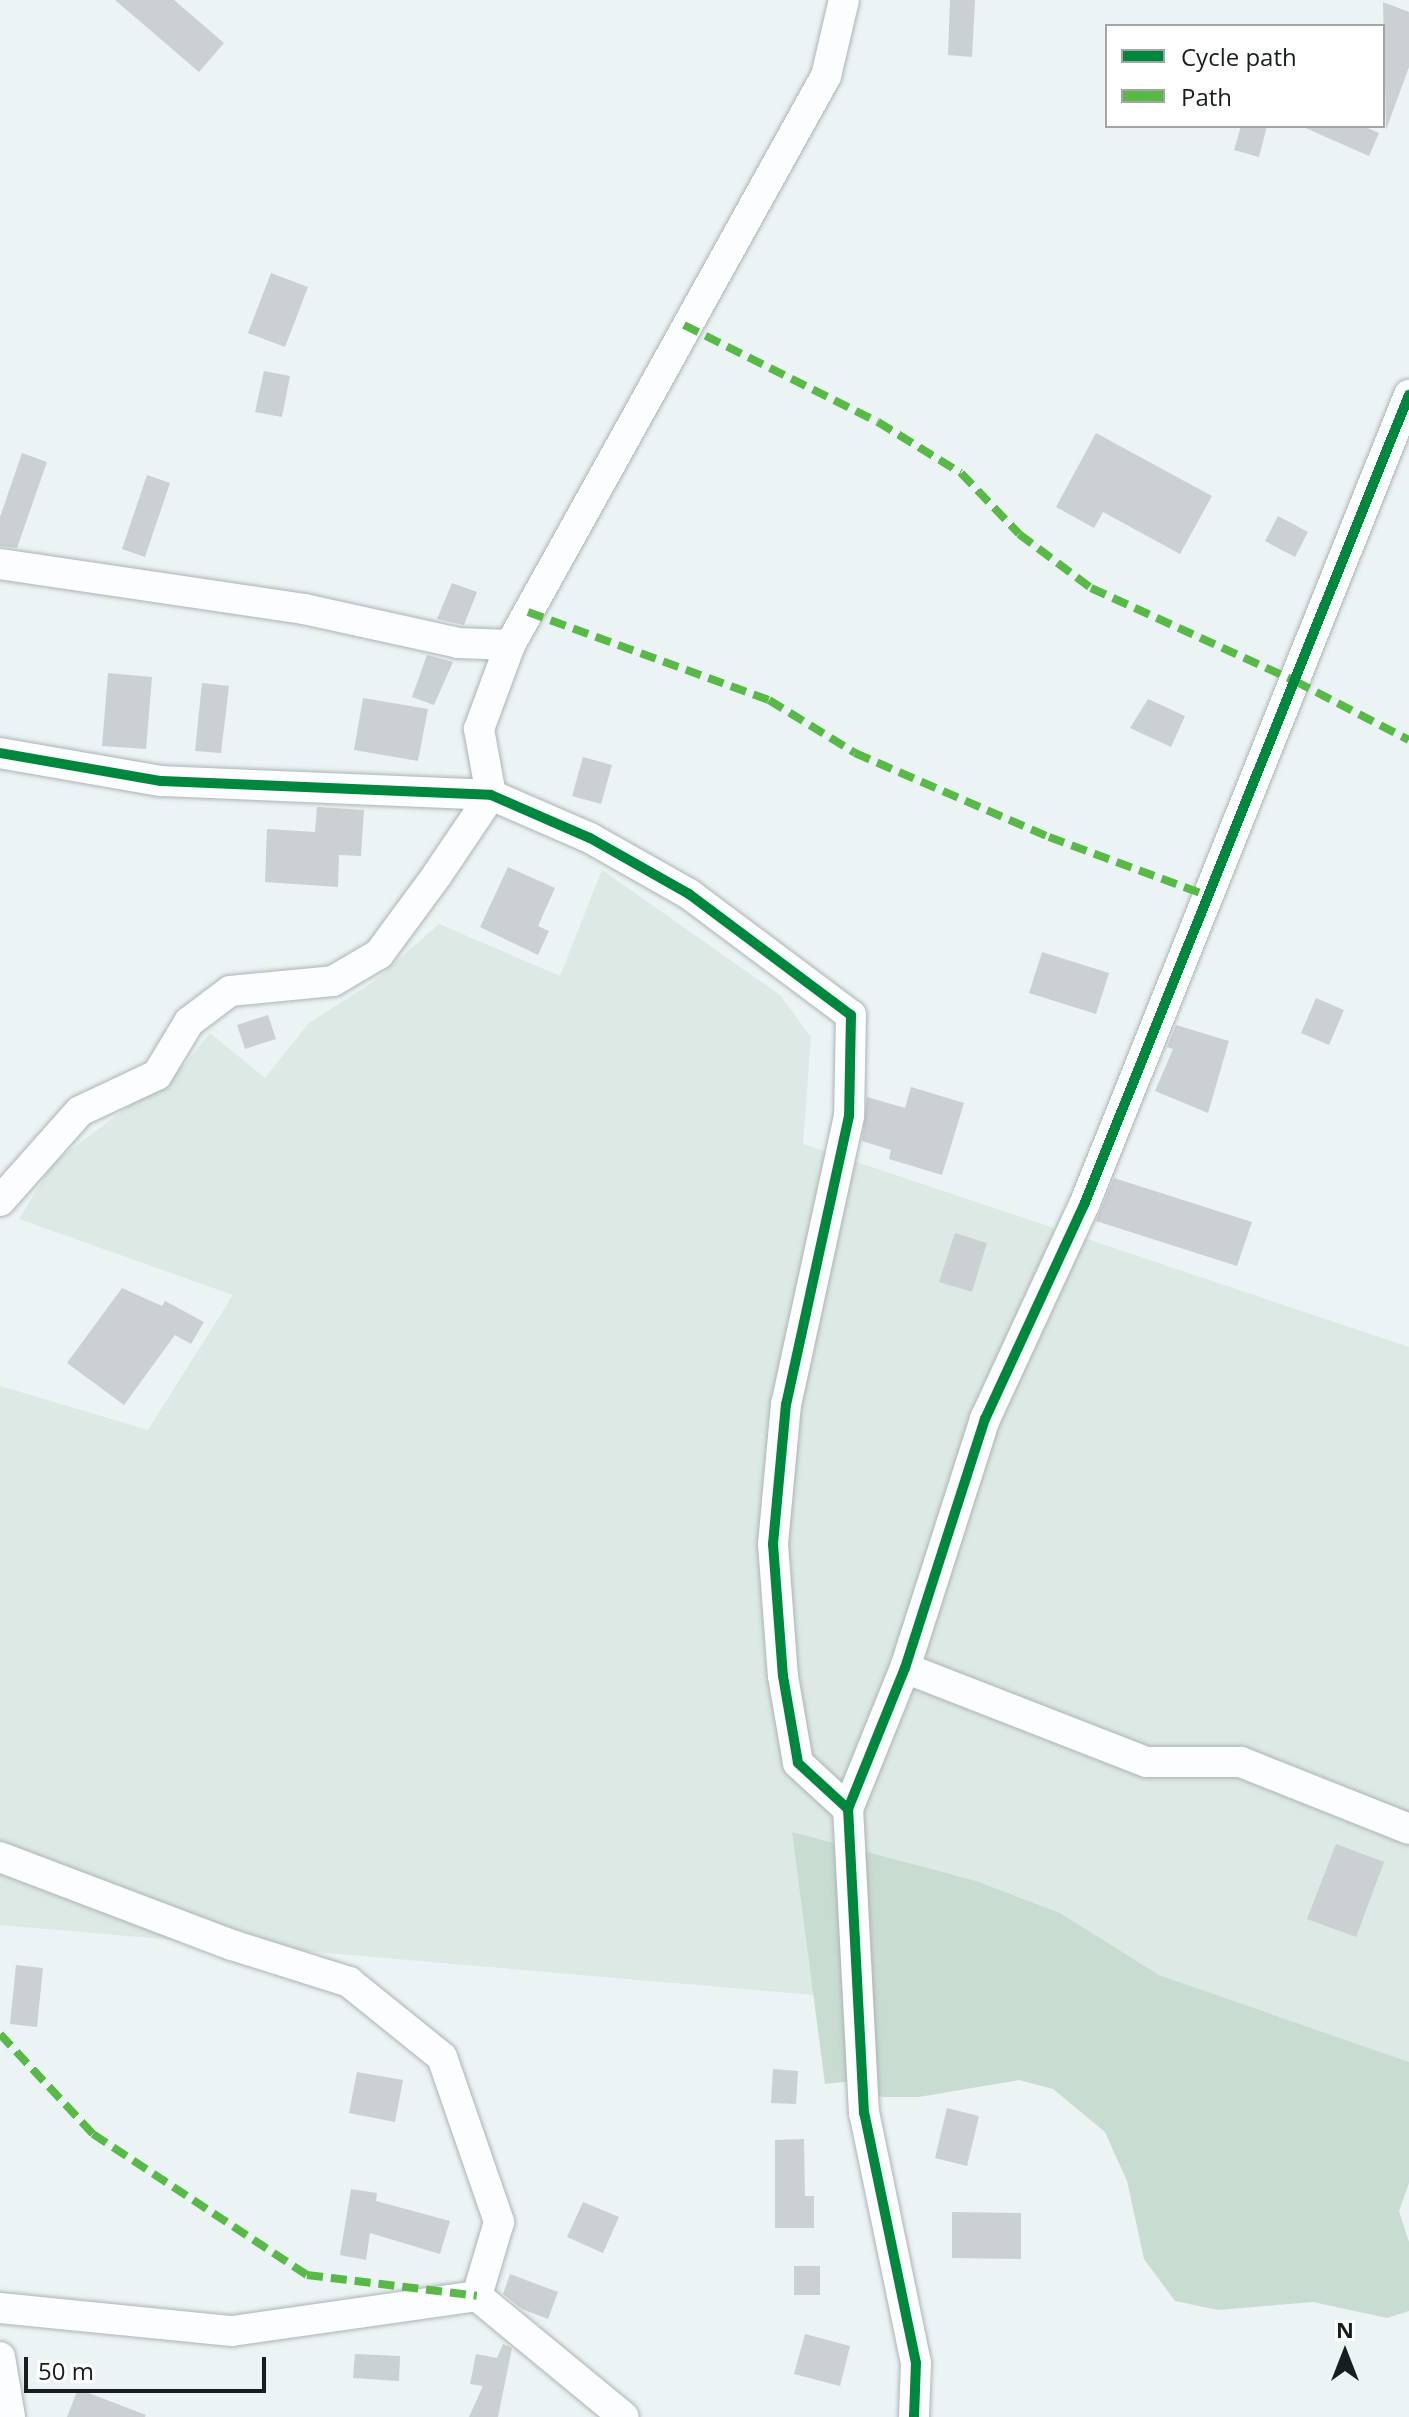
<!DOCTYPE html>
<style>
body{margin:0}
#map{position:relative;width:1409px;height:2417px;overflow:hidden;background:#ebf3f5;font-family:"Open Sans",sans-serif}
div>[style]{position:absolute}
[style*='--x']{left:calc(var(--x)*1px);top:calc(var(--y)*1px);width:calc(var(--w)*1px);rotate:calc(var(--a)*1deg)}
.green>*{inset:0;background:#dce9e4}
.forest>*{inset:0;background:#c8dcd2}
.building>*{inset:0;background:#cbd0d3}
.roads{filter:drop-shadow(0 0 2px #adb3b4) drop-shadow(0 0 2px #adb3b4)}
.street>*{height:30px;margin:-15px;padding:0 15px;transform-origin:15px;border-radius:15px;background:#fcfdfe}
.quiet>*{height:8px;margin-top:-4px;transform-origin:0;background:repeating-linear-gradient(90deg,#58b947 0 16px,transparent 0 24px)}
.cycleway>*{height:10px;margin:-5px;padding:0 5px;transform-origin:5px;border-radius:5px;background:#00873e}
span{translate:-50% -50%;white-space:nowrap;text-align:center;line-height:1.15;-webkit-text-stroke:6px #fff;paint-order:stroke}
.legend{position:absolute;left:1105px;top:24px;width:280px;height:104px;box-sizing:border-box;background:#fff;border:2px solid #a3a5a5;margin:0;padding:10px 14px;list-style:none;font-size:24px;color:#181e1f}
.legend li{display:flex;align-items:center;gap:16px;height:40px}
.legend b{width:40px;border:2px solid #a3a5a5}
.north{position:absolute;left:1305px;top:2313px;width:80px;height:80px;-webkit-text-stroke:6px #fff;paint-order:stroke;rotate:0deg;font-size:22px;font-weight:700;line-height:32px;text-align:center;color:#181e1f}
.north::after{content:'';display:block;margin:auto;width:28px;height:36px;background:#181e1f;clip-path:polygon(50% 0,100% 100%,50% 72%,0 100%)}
.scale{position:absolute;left:24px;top:2357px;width:242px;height:36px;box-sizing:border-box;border:4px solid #181e1f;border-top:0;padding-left:10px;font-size:24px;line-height:28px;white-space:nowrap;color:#181e1f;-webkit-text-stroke:6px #fff;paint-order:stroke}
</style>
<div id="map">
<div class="green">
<i style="clip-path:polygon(602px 870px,780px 995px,811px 1037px,803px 1144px,1409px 1347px,1409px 2062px,1159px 1975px,1060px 1913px,792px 1832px,814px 1995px,0 1925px,0 1386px,148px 1430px,233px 1295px,19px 1219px,53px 1163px,185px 1064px,210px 1033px,265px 1078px,309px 1023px,373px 982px,439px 924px,560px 976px)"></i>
</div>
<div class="forest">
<i style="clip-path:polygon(792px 1832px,976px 1881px,1060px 1913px,1159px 1975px,1409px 2062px,1409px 2183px,1399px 2211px,1409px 2242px,1409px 2311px,1387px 2318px,1313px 2302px,1218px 2310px,1175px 2301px,1144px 2259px,1127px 2181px,1105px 2132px,1053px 2089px,1019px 2080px,919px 2097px,882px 2097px,853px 2081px,825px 2084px)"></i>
</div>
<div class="building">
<i style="clip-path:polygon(115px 0,174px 0,224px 43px,199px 72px)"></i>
<i style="clip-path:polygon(950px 0,975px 0,972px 57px,948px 55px)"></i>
<i style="clip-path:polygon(1383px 2px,1409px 12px,1409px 67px,1386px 130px)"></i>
<i style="clip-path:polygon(1241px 126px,1267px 126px,1259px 157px,1234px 150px)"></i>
<i style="clip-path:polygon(1301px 126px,1363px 126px,1379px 133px,1369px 156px)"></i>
<i style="clip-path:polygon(271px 273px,308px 287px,285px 347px,248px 333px)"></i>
<i style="clip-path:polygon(264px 371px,290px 376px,282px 417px,255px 412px)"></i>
<i style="clip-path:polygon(1096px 433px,1212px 496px,1180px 554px,1103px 512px,1094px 528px,1056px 507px)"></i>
<i style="clip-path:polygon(22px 453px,47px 462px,17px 548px,0 546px,0 517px)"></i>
<i style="clip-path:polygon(147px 475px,170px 483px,145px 557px,122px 549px)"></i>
<i style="clip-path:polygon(1278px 516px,1308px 532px,1295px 557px,1265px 541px)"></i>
<i style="clip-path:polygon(452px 583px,477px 592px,464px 625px,437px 619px)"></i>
<i style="clip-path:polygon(427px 655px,453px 662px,434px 705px,412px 697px)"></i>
<i style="clip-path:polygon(108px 673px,152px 677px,146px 749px,102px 746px)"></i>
<i style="clip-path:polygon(202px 683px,229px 686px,221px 753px,195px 751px)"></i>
<i style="clip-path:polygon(363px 698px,428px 709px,418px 761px,354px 750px)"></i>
<i style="clip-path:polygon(1148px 699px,1185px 716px,1171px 747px,1130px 728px)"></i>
<i style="clip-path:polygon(583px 757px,612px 765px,601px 804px,572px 796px)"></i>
<i style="clip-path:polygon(317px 807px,364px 810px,361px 856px,339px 855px,338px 887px,265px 882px,267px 829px,315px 832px)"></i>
<i style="clip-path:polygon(508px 867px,555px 888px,538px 926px,549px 931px,538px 955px,480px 927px)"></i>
<i style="clip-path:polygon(1042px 952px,1109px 973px,1096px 1014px,1029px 993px)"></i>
<i style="clip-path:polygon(1316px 998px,1344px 1010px,1329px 1045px,1301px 1033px)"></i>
<i style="clip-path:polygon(268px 1015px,276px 1039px,245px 1049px,237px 1025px)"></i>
<i style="clip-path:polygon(1176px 1025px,1229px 1041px,1208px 1113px,1155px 1091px,1173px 1049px,1167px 1047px)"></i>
<i style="clip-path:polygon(911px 1087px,964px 1103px,942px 1175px,889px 1159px,891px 1150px,862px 1141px,867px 1097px,905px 1108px)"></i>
<i style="clip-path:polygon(1114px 1178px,1252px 1222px,1237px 1266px,1096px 1221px)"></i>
<i style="clip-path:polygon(955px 1233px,987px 1243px,972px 1292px,939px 1282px)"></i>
<i style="clip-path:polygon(122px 1288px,162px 1306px,165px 1301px,204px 1322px,191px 1344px,175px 1335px,124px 1405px,67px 1363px)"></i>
<i style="clip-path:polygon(1336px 1844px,1384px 1862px,1356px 1937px,1307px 1919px)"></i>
<i style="clip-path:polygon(16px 1965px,43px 1968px,37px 2027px,10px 2024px)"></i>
<i style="clip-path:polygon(773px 2069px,798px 2071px,796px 2104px,771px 2103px)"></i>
<i style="clip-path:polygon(357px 2072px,403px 2080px,395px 2122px,349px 2113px)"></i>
<i style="clip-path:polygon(947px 2108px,979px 2116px,967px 2166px,935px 2158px)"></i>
<i style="clip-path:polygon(804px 2139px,805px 2196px,814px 2196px,814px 2228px,775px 2228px,775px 2140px)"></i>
<i style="clip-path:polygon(351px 2189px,377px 2193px,376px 2201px,450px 2221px,440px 2254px,370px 2233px,366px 2260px,340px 2255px)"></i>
<i style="clip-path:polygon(583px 2202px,619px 2217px,603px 2253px,567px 2237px)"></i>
<i style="clip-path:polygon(952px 2212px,1021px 2213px,1021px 2259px,952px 2258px)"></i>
<i style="clip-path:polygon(794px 2266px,820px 2266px,820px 2295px,794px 2295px)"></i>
<i style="clip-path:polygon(510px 2274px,558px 2292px,548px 2319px,522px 2309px,503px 2294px)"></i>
<i style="clip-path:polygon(805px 2334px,850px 2346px,840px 2386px,794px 2374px)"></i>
<i style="clip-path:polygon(503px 2344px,512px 2348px,498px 2417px,469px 2417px,483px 2386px,470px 2384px,476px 2354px,497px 2358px)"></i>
<i style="clip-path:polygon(355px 2354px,400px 2356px,399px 2381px,353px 2378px)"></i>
<i style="clip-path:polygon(78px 2389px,146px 2415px,145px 2417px,67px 2417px)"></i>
</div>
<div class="roads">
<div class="street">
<i style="--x:0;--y:564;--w:307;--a:8.4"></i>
<i style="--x:304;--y:609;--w:158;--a:12.4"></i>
<i style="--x:458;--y:643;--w:52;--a:2.2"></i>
<i style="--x:0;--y:753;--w:163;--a:9.9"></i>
<i style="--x:161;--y:781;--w:330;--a:2.4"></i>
<i style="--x:491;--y:795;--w:108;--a:23.5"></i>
<i style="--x:590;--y:838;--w:114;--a:29.5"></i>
<i style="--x:689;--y:894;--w:202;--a:36.8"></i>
<i style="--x:851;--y:1015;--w:101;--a:91.1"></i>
<i style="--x:849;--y:1116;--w:295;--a:102.3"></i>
<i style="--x:786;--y:1404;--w:141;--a:95.3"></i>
<i style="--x:773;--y:1544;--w:132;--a:85.7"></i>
<i style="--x:783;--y:1676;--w:88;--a:80.2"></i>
<i style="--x:798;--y:1763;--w:68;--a:42.6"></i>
<i style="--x:0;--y:1201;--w:120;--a:-48.4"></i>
<i style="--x:80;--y:1111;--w:85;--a:-25.1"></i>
<i style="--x:157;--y:1075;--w:62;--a:-58.9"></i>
<i style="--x:189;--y:1022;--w:51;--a:-37.1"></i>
<i style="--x:230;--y:991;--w:103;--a:-5.5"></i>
<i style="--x:333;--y:981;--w:53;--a:-30.4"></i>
<i style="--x:379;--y:954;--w:98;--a:-53.7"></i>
<i style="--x:437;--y:875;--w:97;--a:-56"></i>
<i style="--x:491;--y:795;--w:67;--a:-100.3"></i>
<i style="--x:479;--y:729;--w:90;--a:-69.7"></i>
<i style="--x:510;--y:645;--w:651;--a:-60.95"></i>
<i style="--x:826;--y:76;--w:78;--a:-76.7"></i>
<i style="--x:905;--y:1668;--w:259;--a:21.3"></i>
<i style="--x:1146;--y:1762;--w:95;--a:0"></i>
<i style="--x:1241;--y:1762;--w:181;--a:21.7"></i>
<i style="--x:0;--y:1857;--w:248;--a:20.8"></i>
<i style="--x:232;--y:1945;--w:123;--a:17.5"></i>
<i style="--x:349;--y:1982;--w:119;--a:38.9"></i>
<i style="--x:442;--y:2057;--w:175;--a:70.9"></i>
<i style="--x:499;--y:2222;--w:77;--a:106.6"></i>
<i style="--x:0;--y:2308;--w:233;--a:5.7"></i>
<i style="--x:232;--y:2331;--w:247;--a:-8.1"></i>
<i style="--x:477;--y:2296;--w:190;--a:39.5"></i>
<i style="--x:0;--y:2357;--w:61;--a:80.5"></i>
<i style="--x:914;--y:2417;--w:54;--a:-87.9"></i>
<i style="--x:916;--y:2363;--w:255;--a:-101.7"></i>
<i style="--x:864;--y:2113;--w:304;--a:-93"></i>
<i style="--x:848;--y:1809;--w:152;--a:-68"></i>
<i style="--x:905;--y:1668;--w:262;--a:-72.2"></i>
<i style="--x:985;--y:1419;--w:236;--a:-65.2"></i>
<i style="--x:1084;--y:1205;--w:873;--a:-68.14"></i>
</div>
</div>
<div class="quiet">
<i style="--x:684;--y:325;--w:217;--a:26.6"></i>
<i style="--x:878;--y:422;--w:97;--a:31.6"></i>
<i style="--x:961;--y:473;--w:84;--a:46.4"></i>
<i style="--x:1019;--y:534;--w:90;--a:36.9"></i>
<i style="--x:1091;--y:588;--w:224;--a:24.5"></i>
<i style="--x:1295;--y:681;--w:128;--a:27.4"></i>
<i style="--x:528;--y:612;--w:257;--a:20.1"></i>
<i style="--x:769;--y:700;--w:101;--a:31.6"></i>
<i style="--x:855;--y:753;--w:211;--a:23.4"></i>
<i style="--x:1049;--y:837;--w:173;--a:20.3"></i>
<i style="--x:0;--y:2034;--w:137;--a:47.1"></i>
<i style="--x:93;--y:2134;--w:256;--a:33.4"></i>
<i style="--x:307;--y:2275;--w:171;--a:7"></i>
</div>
<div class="cycleway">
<i style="--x:0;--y:753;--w:163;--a:9.9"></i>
<i style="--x:161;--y:781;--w:330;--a:2.4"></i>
<i style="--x:491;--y:795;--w:108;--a:23.5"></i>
<i style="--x:590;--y:838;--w:114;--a:29.5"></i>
<i style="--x:689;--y:894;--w:202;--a:36.8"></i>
<i style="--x:851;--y:1015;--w:101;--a:91.1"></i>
<i style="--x:849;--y:1116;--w:295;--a:102.3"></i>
<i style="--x:786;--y:1404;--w:141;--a:95.3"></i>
<i style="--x:773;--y:1544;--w:132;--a:85.7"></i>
<i style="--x:783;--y:1676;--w:88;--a:80.2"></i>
<i style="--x:798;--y:1763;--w:68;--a:42.6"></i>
<i style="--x:914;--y:2417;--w:54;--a:-87.9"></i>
<i style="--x:916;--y:2363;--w:255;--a:-101.7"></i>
<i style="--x:864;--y:2113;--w:304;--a:-93"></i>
<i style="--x:848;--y:1809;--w:152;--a:-68"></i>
<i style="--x:905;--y:1668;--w:262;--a:-72.2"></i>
<i style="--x:985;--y:1419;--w:236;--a:-65.2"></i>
<i style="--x:1084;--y:1205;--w:873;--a:-68.14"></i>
</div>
<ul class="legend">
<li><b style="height:10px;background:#00873e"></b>Cycle path</li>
<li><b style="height:10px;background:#58b947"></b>Path</li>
</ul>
<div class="north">N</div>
<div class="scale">50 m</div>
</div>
